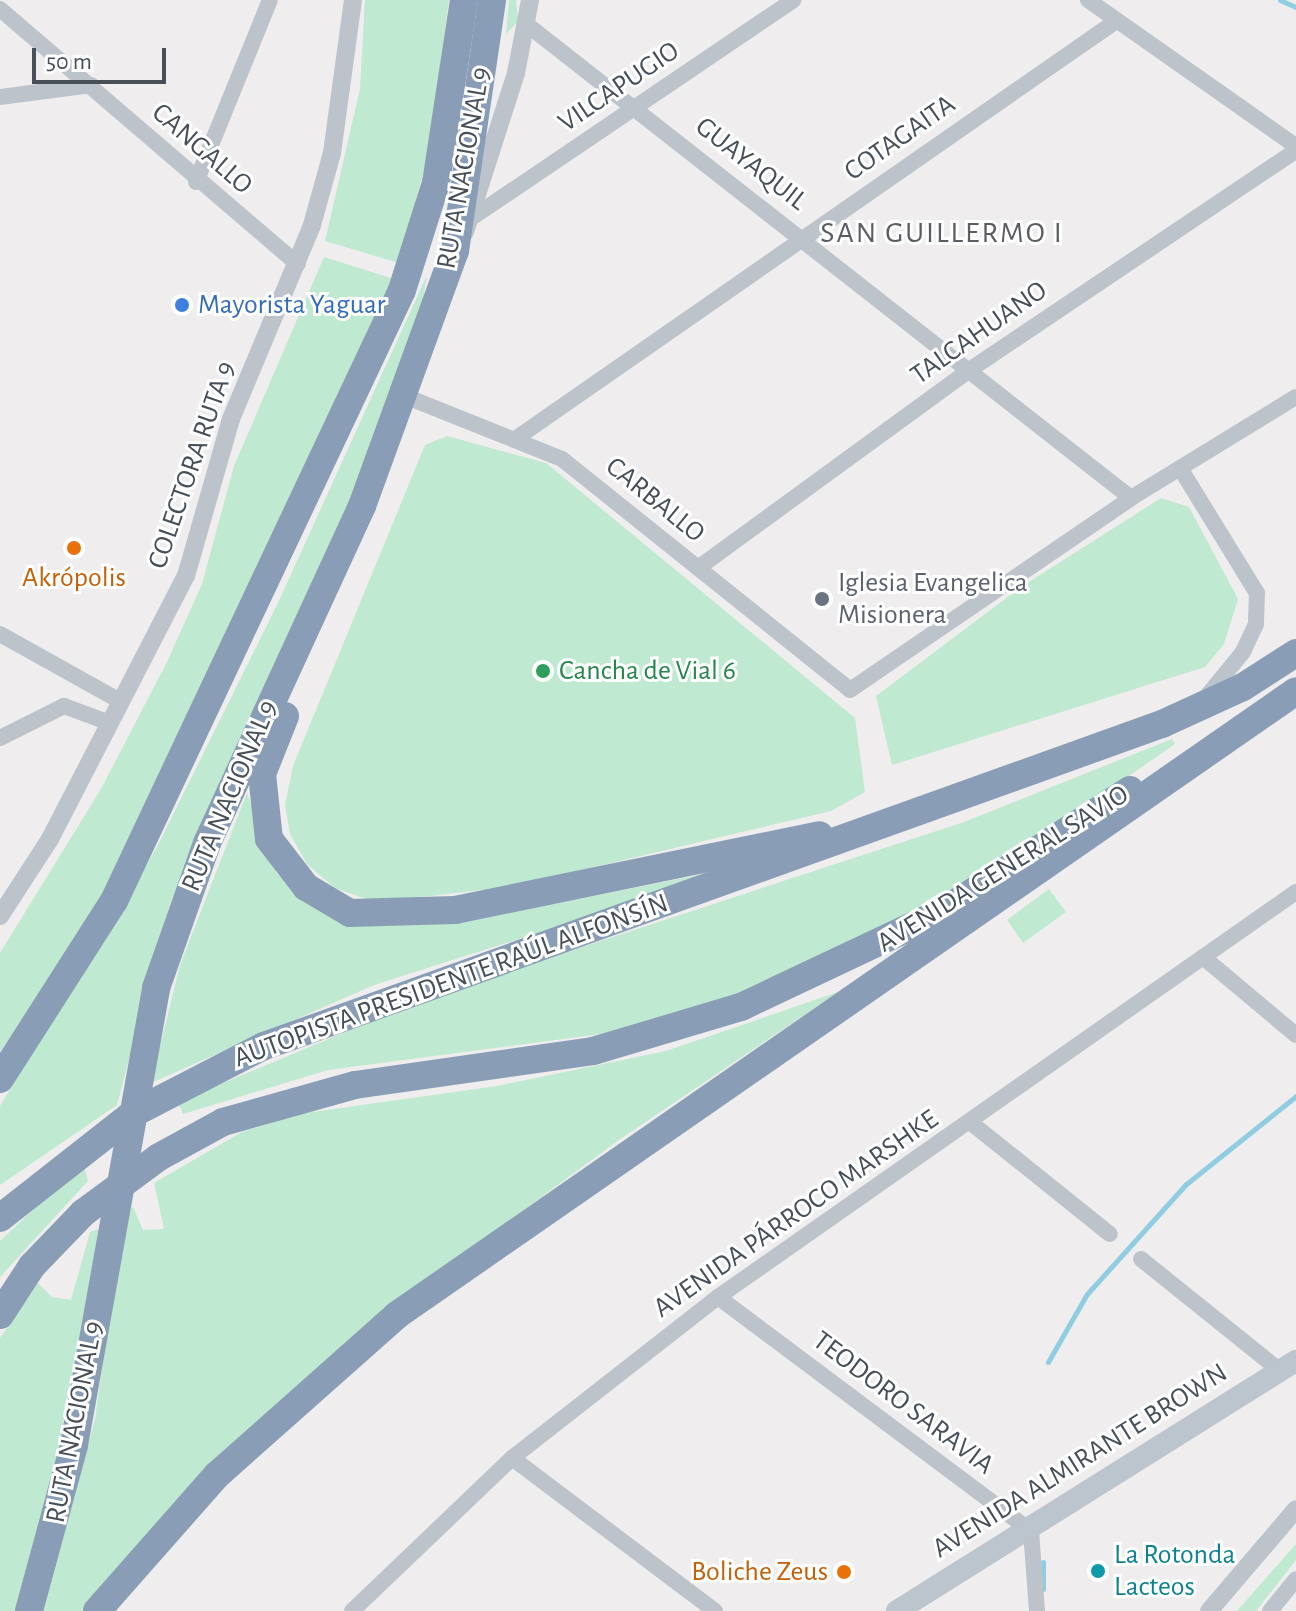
<!DOCTYPE html>
<meta charset="utf-8">
<style>
body{margin:0}
#map{position:relative;width:1296px;height:1611px;overflow:hidden;background:#efeded;font-family:"Alegreya Sans",sans-serif}
div>[style]{position:absolute}
[style*='--x']{left:calc(var(--x)*1px);top:calc(var(--y)*1px);width:calc(var(--w)*1px);rotate:calc(var(--a)*1deg)}
.green>*{inset:0;background:#bfe9d0}
.stream>*{height:5px;margin:-2.5px;padding:0 2.5px;transform-origin:2.5px;border-radius:2.5px;background:#91cde1}
.minor>*{height:16px;margin:-8px;padding:0 8px;transform-origin:8px;border-radius:8px;background:#bcc3ca}
.tertiary>*{height:18px;margin:-9px;padding:0 9px;transform-origin:9px;border-radius:9px;background:#bcc3ca}
.secondary>*{height:22px;margin:-11px;padding:0 11px;transform-origin:11px;border-radius:11px;background:#bcc4ce}
.motorway>*{height:28px;margin:-14px;padding:0 14px;transform-origin:14px;border-radius:14px;background:#899eb6}
.dots>*{width:22px;height:22px;translate:-50% -50%;box-sizing:border-box;border:4px solid #fff;border-radius:50%}
span{translate:-50% -50%;white-space:nowrap;text-align:center;line-height:1.15;-webkit-text-stroke:6px #fff;paint-order:stroke}
.street-label{font-size:28px;color:#474f58}
.shop-label{font-size:28px;color:#366cbe}
.left{translate:0 -50%;text-align:left}
.food-label{font-size:28px;color:#c56008}
.right{translate:-100% -50%;text-align:right}
.worship-label{font-size:28px;color:#5b616d}
.leisure-label{font-size:28px;color:#27864d}
.culture-label{font-size:28px;color:#0d838f}
.neighbourhood-label{font-size:30px;color:#5a5d61;letter-spacing:2px}
.scale{position:absolute;left:32px;top:48px;width:134px;height:36px;box-sizing:border-box;border:4px solid #474f58;border-top:0;padding-left:10px;font-size:24px;line-height:28px;white-space:nowrap;color:#474f58;-webkit-text-stroke:6px #fff;paint-order:stroke}
</style>
<div id="map">
<div class="green">
<i style="clip-path:polygon(365px 0,449px 0,429px 151px,399px 263px,325px 241px,360px 89px)"></i>
<i style="clip-path:polygon(509px 0,516px 0,518px 21px,506px 34px)"></i>
<i style="clip-path:polygon(324px 257px,394px 279px,190px 730px,88px 921px,0 1052px,0 953px,101px 789px,167px 662px,202px 584px,234px 466px)"></i>
<i style="clip-path:polygon(427px 275px,421px 311px,359px 483px,170px 904px,117px 1105px,0 1185px,0 1106px,156px 849px,278px 603px)"></i>
<i style="clip-path:polygon(447px 436px,546px 463px,855px 718px,865px 792px,831px 811px,510px 887px,375px 902px,335px 888px,307px 864px,290px 834px,285px 805px,293px 766px,425px 445px)"></i>
<i style="clip-path:polygon(1161px 498px,1189px 507px,1238px 599px,1224px 644px,1205px 667px,892px 765px,876px 696px,1021px 587px)"></i>
<i style="clip-path:polygon(1172px 739px,1175px 744px,971px 886px,808px 972px,624px 1031px,328px 1070px,183px 1114px,178px 1102px,429px 997px,964px 822px)"></i>
<i style="clip-path:polygon(247px 793px,277px 874px,360px 925px,465px 922px,758px 863px,374px 985px,151px 1083px,180px 965px)"></i>
<i style="clip-path:polygon(1049px 889px,1066px 912px,1023px 943px,1007px 920px)"></i>
<i style="clip-path:polygon(838px 992px,619px 1140px,355px 1334px,221px 1455px,82px 1611px,44px 1611px,95px 1419px,124px 1212px,133px 1207px,143px 1230px,164px 1229px,154px 1183px,242px 1132px,298px 1114px,497px 1086px,666px 1051px)"></i>
<i style="clip-path:polygon(83px 1163px,88px 1181px,0 1277px,0 1241px)"></i>
<i style="clip-path:polygon(99px 1229px,45px 1521px,19px 1611px,0 1611px,0 1338px,38px 1283px,52px 1297px,71px 1300px,90px 1232px)"></i>
<i style="clip-path:polygon(1296px 1544px,1296px 1560px,1256px 1611px,1237px 1611px)"></i>
</div>
<div class="stream">
<i style="--x:1280;--y:0;--w:17;--a:24"></i>
<i style="--x:1048;--y:1362;--w:78;--a:-60.2"></i>
<i style="--x:1087;--y:1294;--w:147;--a:-48"></i>
<i style="--x:1185;--y:1185;--w:142;--a:-38.7"></i>
<i style="--x:1043;--y:1562;--w:27;--a:90"></i>
</div>
<div class="minor">
<i style="--x:1088;--y:0;--w:254;--a:35.1"></i>
<i style="--x:0;--y:9;--w:392;--a:40.6"></i>
<i style="--x:525;--y:23;--w:770;--a:38.09"></i>
<i style="--x:0;--y:97;--w:92;--a:-7.5"></i>
<i style="--x:196;--y:182;--w:196;--a:-67.9"></i>
<i style="--x:473;--y:217;--w:387;--a:-34.1"></i>
<i style="--x:402;--y:395;--w:172;--a:21.8"></i>
<i style="--x:562;--y:459;--w:369;--a:38.7"></i>
<i style="--x:850;--y:690;--w:340;--a:-34.3"></i>
<i style="--x:1131;--y:498;--w:193;--a:-31.5"></i>
<i style="--x:518;--y:437;--w:728;--a:-34.82"></i>
<i style="--x:1180;--y:468;--w:147;--a:58.4"></i>
<i style="--x:1257;--y:593;--w:31;--a:92"></i>
<i style="--x:1256;--y:624;--w:31;--a:115"></i>
<i style="--x:1243;--y:652;--w:57;--a:129.3"></i>
<i style="--x:698;--y:568;--w:334;--a:-36.1"></i>
<i style="--x:968;--y:371;--w:395;--a:-33.9"></i>
<i style="--x:0;--y:634;--w:137;--a:29.2"></i>
<i style="--x:0;--y:738;--w:72;--a:-26.6"></i>
<i style="--x:64;--y:706;--w:49;--a:20.3"></i>
<i style="--x:1203;--y:957;--w:121;--a:40"></i>
<i style="--x:970;--y:1122;--w:179;--a:38.7"></i>
<i style="--x:1141;--y:1259;--w:177;--a:38.8"></i>
<i style="--x:718;--y:1297;--w:391;--a:36.8"></i>
<i style="--x:1031;--y:1531;--w:80;--a:85.7"></i>
<i style="--x:512;--y:1458;--w:254;--a:37"></i>
<i style="--x:352;--y:1611;--w:221;--a:-43.7"></i>
<i style="--x:512;--y:1458;--w:261;--a:-38"></i>
<i style="--x:718;--y:1297;--w:706;--a:-35.02"></i>
<i style="--x:1270;--y:1611;--w:41;--a:-50.9"></i>
</div>
<div class="tertiary">
<i style="--x:465;--y:232;--w:167;--a:-72.2"></i>
<i style="--x:516;--y:73;--w:74;--a:-79.1"></i>
<i style="--x:0;--y:916;--w:92;--a:-57"></i>
<i style="--x:50;--y:839;--w:296;--a:-62.7"></i>
<i style="--x:186;--y:576;--w:163;--a:-74"></i>
<i style="--x:231;--y:419;--w:210;--a:-67.3"></i>
<i style="--x:312;--y:225;--w:75;--a:-74.5"></i>
<i style="--x:332;--y:153;--w:154;--a:-82.2"></i>
<i style="--x:1209;--y:1611;--w:134;--a:-49.5"></i>
</div>
<div class="secondary">
<i style="--x:897;--y:1611;--w:471;--a:-32.1"></i>
</div>
<div class="motorway">
<i style="--x:285;--y:716;--w:62;--a:111.6"></i>
<i style="--x:262;--y:774;--w:65;--a:83.9"></i>
<i style="--x:269;--y:839;--w:61;--a:52.4"></i>
<i style="--x:306;--y:887;--w:51;--a:30.6"></i>
<i style="--x:350;--y:913;--w:105;--a:-1.6"></i>
<i style="--x:455;--y:910;--w:372;--a:-11.6"></i>
<i style="--x:0;--y:1079;--w:211;--a:-57.4"></i>
<i style="--x:114;--y:901;--w:675;--a:-64.76"></i>
<i style="--x:402;--y:290;--w:112;--a:-72.4"></i>
<i style="--x:436;--y:183;--w:185;--a:-81.3"></i>
<i style="--x:0;--y:1218;--w:170;--a:-38.1"></i>
<i style="--x:134;--y:1113;--w:146;--a:-27.3"></i>
<i style="--x:264;--y:1046;--w:954;--a:-19.73"></i>
<i style="--x:1162;--y:724;--w:89;--a:-24.6"></i>
<i style="--x:1243;--y:687;--w:63;--a:-32.7"></i>
<i style="--x:0;--y:1315;--w:59;--a:-56.9"></i>
<i style="--x:32;--y:1266;--w:74;--a:-46.1"></i>
<i style="--x:83;--y:1213;--w:94;--a:-36.4"></i>
<i style="--x:159;--y:1157;--w:73;--a:-28.7"></i>
<i style="--x:223;--y:1122;--w:137;--a:-15.7"></i>
<i style="--x:355;--y:1085;--w:240;--a:-8.1"></i>
<i style="--x:593;--y:1051;--w:154;--a:-16.6"></i>
<i style="--x:741;--y:1007;--w:222;--a:-25.3"></i>
<i style="--x:942;--y:912;--w:224;--a:-33"></i>
<i style="--x:29;--y:1611;--w:172;--a:-74.8"></i>
<i style="--x:74;--y:1445;--w:464;--a:-79.8"></i>
<i style="--x:156;--y:988;--w:154;--a:-70.6"></i>
<i style="--x:207;--y:843;--w:371;--a:-65.3"></i>
<i style="--x:362;--y:506;--w:271;--a:-70"></i>
<i style="--x:455;--y:251;--w:254;--a:-81.6"></i>
<i style="--x:97;--y:1611;--w:181;--a:-48.6"></i>
<i style="--x:217;--y:1475;--w:241;--a:-41.6"></i>
<i style="--x:397;--y:1315;--w:1094;--a:-34.76"></i>
</div>
<div class="dots">
<i style="left:182px;top:305px;background:#3f7fe0"></i>
<i style="left:74px;top:548px;background:#e8710a"></i>
<i style="left:822px;top:599px;background:#6b7280"></i>
<i style="left:543px;top:671px;background:#2e9e5b"></i>
<i style="left:1098px;top:1571px;background:#0f9aa8"></i>
<i style="left:844px;top:1572px;background:#e8710a"></i>
</div>
<div class="street-label">
<span style="left:619px;top:87px;rotate:-34deg">VILCAPUGIO</span>
<span style="left:900px;top:138px;rotate:-35deg">COTAGAITA</span>
<span style="left:202px;top:149px;rotate:41deg">CANGALLO</span>
<span style="left:751px;top:164px;rotate:38deg">GUAYAQUIL</span>
<span style="left:464px;top:168px;rotate:-80deg">RUTA NACIONAL 9</span>
<span style="left:979px;top:333px;rotate:-35deg">TALCAHUANO</span>
<span style="left:192px;top:465px;rotate:-71deg">COLECTORA RUTA 9</span>
<span style="left:655px;top:500px;rotate:39deg">CARBALLO</span>
<span style="left:230px;top:796px;rotate:-67deg">RUTA NACIONAL 9</span>
<span style="left:1003px;top:869px;rotate:-32deg">AVENIDA GENERAL SAVIO</span>
<span style="left:451px;top:981px;rotate:-20deg">AUTOPISTA PRESIDENTE RAÚL ALFONSÍN</span>
<span style="left:796px;top:1214px;rotate:-35deg">AVENIDA PÁRROCO MARSHKE</span>
<span style="left:903px;top:1403px;rotate:37deg">TEODORO SARAVIA</span>
<span style="left:75px;top:1422px;rotate:-79deg">RUTA NACIONAL 9</span>
<span style="left:1080px;top:1461px;rotate:-32deg">AVENIDA ALMIRANTE BROWN</span>
</div>
<div class="shop-label">
<span class="left" style="left:198px;top:305px">Mayorista Yaguar</span>
</div>
<div class="food-label">
<span style="left:74px;top:578px">Akrópolis</span>
<span class="right" style="left:828px;top:1572px">Boliche Zeus</span>
</div>
<div class="worship-label">
<span class="left" style="left:838px;top:599px">Iglesia Evangelica<br>Misionera</span>
</div>
<div class="leisure-label">
<span class="left" style="left:559px;top:671px">Cancha de Vial 6</span>
</div>
<div class="culture-label">
<span class="left" style="left:1114px;top:1571px">La Rotonda<br>Lacteos</span>
</div>
<div class="neighbourhood-label">
<span style="left:942px;top:233px">SAN GUILLERMO I</span>
</div>
<div class="scale">50 m</div>
</div>
